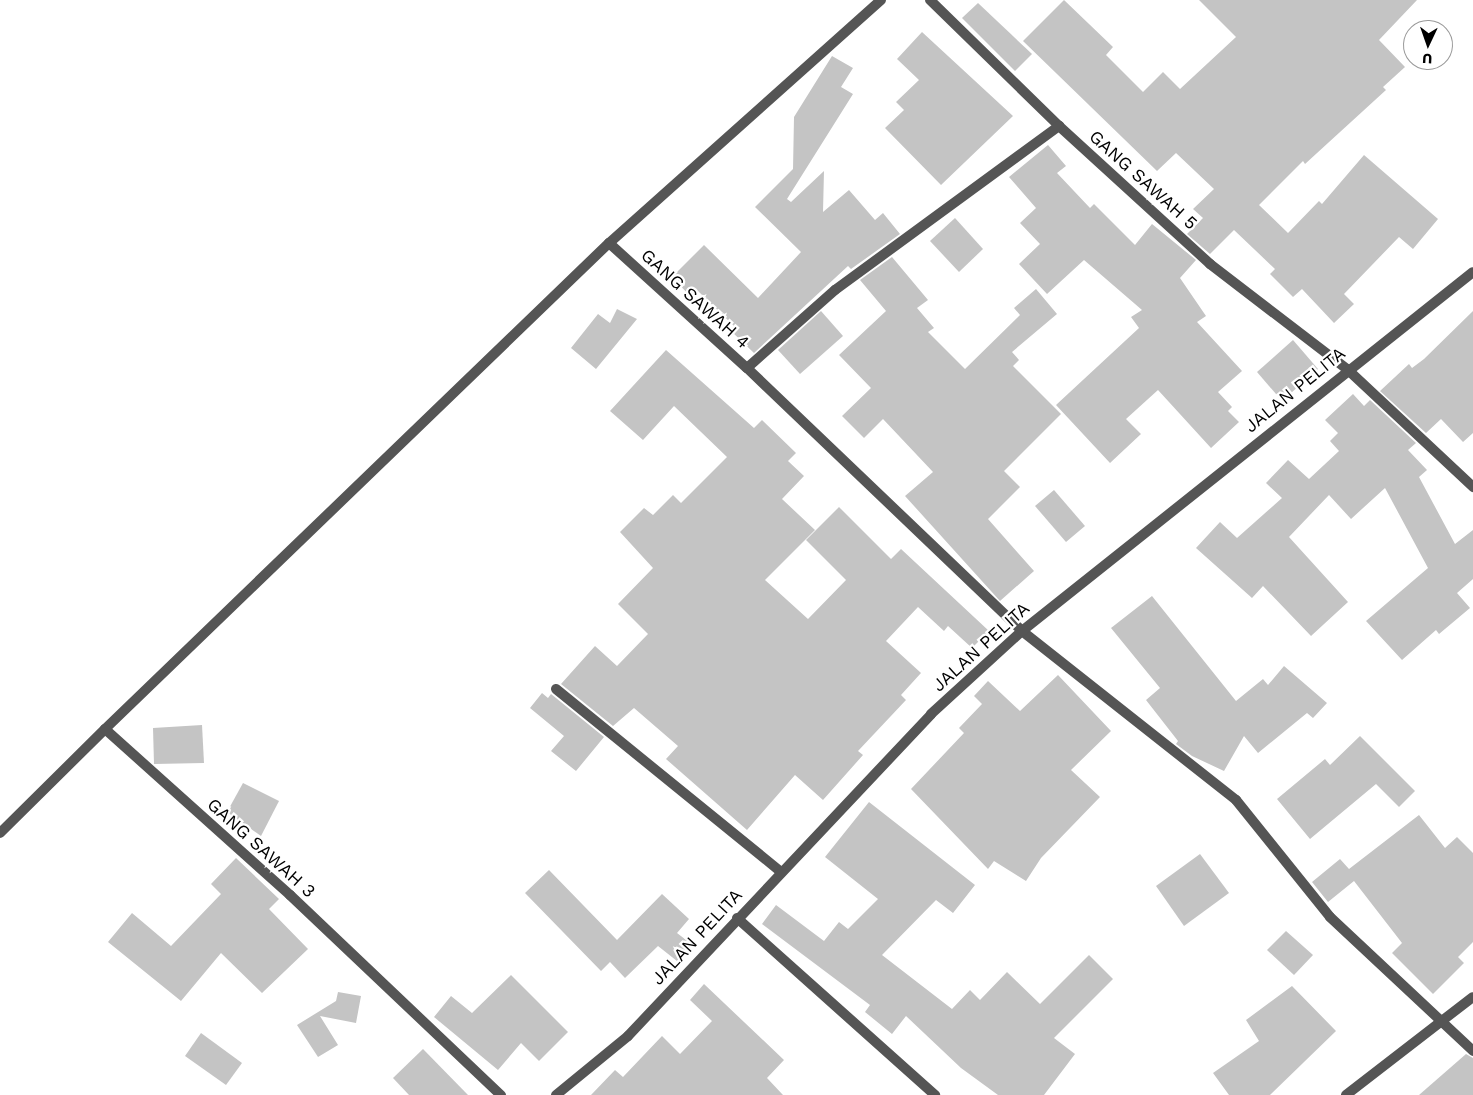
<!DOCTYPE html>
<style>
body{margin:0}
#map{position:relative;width:1473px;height:1095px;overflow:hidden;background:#fff;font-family:"Work Sans",sans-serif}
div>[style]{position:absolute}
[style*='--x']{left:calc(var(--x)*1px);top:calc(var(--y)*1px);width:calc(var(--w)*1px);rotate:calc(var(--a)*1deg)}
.building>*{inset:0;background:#c4c4c4}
.minor>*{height:10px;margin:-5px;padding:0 5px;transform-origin:5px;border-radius:5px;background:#555}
.tertiary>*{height:10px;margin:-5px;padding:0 5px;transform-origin:5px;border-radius:5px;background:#555}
span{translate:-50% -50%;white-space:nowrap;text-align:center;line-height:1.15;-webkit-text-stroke:4.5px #fff;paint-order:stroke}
.street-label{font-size:18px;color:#000}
.north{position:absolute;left:1403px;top:20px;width:50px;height:50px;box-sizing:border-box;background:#fff;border:1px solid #999;border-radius:50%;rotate:183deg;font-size:14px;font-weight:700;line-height:20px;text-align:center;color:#000}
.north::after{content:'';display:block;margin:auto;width:18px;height:22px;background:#000;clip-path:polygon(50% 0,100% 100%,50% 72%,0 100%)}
</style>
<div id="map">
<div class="building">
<i style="clip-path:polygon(1064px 0,1113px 47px,1106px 55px,1143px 92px,1163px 72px,1180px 89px,1236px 37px,1199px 0,1417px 0,1379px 40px,1405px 67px,1383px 87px,1386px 90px,1305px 164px,1303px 161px,1259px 205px,1288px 233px,1319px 201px,1322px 204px,1364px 155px,1438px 219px,1413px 249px,1399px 237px,1344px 294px,1354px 304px,1334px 323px,1302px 289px,1293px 297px,1270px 274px,1275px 269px,1234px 230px,1210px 254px,1187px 234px,1203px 218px,1193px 209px,1214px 189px,1176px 153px,1157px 171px,1023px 41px)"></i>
<i style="clip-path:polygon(978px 3px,1032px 54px,1015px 71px,962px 18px)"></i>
<i style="clip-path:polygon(922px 32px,1013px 116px,941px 185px,885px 128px,904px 110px,896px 102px,919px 80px,897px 59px)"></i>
<i style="clip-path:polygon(832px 56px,853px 68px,841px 87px,853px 94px,787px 199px,791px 202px,824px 171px,823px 212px,849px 190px,875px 220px,883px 213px,900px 234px,851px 269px,848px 266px,754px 353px,730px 330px,734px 326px,698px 291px,691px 297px,672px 277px,704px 245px,758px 298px,801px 252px,755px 207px,793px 169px,794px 117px)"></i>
<i style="clip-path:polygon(1048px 145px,1066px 166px,1057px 173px,1090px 208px,1094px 204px,1135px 245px,1152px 224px,1196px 260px,1180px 278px,1206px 316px,1197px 322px,1242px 371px,1218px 392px,1232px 407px,1228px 411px,1239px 422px,1211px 448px,1158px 390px,1126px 419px,1141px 434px,1110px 463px,1056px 405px,1139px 328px,1131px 317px,1142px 310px,1084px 260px,1047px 294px,1019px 264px,1040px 244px,1020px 223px,1036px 208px,1009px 177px)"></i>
<i style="clip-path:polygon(955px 218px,983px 249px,959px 272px,930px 241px)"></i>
<i style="clip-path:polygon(892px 257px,928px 300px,917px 308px,934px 328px,928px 332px,965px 369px,1020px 315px,1014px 308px,1036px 289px,1057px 314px,1012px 352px,1019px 360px,1013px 366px,1061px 414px,1004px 471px,1020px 487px,988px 519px,1034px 571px,1000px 601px,905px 496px,933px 472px,883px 419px,864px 438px,842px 416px,871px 388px,839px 355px,886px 311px,860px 280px)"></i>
<i style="clip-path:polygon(617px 309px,637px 319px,596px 369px,571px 348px,598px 314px,610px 323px)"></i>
<i style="clip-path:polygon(821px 311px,843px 336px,800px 374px,778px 350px)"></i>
<i style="clip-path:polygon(1473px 311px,1473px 433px,1463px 442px,1441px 419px,1426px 433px,1380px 391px,1409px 364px,1412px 368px,1424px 359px)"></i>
<i style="clip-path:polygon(1293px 340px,1318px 369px,1282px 401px,1257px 372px)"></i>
<i style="clip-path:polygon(666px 350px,754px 428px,762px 420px,796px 453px,788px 461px,804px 476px,782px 499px,815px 530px,765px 580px,808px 619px,846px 580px,806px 540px,839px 507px,891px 559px,901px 549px,989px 631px,972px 648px,948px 626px,944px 631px,918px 607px,886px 641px,921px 673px,901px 695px,906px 700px,858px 751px,863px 755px,823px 800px,795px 775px,747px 830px,666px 759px,678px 746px,634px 708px,613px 726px,561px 684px,595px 646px,617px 666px,648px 634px,618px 604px,653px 568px,620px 532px,644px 508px,653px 515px,673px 495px,681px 503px,727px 457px,674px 406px,643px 440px,610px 411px)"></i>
<i style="clip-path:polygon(1353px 394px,1364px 406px,1370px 400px,1416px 443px,1408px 450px,1427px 470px,1419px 477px,1455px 544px,1473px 530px,1473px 579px,1457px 593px,1470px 608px,1439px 634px,1436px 630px,1402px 660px,1366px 621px,1428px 568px,1385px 488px,1351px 519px,1329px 495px,1289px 537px,1348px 602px,1311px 636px,1263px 586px,1252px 598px,1196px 548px,1220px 522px,1237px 538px,1282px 498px,1266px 483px,1288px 460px,1309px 479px,1339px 451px,1330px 441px,1338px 433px,1325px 420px)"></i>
<i style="clip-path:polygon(1054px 490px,1085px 526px,1066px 542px,1035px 506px)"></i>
<i style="clip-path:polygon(1152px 596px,1236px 701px,1263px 679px,1268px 685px,1284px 666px,1327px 703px,1313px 718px,1307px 713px,1258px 753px,1244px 736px,1224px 771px,1192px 756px,1176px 744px,1178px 741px,1146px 700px,1160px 688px,1111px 628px)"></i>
<i style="clip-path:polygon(1058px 675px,1111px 731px,1071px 770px,1100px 797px,1041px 858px,1026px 881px,994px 861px,988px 869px,911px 789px,964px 733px,959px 728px,982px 704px,974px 696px,988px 681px,1020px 711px)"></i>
<i style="clip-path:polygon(542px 693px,548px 698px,551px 694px,604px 737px,576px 771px,551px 751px,564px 736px,530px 708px)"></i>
<i style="clip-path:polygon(202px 725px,204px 763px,154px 764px,153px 728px)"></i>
<i style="clip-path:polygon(1360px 736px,1415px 791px,1399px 807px,1376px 784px,1310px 839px,1277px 799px,1325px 759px,1330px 765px)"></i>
<i style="clip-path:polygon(243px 783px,279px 801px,261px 836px,227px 812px)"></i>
<i style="clip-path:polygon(869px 802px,975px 885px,953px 913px,936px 900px,882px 955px,952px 1009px,970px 990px,980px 1000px,1007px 972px,1040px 1004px,1089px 955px,1113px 979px,1054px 1038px,1075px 1054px,1044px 1095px,998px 1095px,961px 1068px,906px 1016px,892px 1034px,865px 1012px,870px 1005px,762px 924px,776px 905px,824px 941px,839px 922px,848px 929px,878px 899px,825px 857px)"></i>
<i style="clip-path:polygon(1419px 815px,1445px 848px,1457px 837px,1473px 853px,1473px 942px,1458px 957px,1464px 963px,1433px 994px,1392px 953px,1402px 943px,1354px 881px,1328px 902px,1312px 882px,1340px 859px,1349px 869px)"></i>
<i style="clip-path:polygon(1200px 854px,1229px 893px,1184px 926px,1156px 886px)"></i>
<i style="clip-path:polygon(236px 858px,279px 899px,269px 909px,308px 949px,262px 993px,221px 953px,181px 1001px,108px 942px,132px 913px,171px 946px,221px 894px,211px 884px)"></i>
<i style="clip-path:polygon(549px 870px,617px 940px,662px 894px,689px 919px,677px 933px,690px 943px,677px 961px,658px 946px,625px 978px,610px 962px,601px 971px,525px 893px)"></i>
<i style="clip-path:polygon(1286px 931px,1313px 955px,1294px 975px,1267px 950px)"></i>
<i style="clip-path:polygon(511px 975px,568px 1032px,539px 1061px,521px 1043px,498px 1070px,434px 1017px,451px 996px,472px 1013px)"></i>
<i style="clip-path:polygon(704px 984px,784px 1060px,767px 1078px,783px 1095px,591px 1095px,615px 1070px,623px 1077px,662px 1036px,680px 1054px,712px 1021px,690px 1000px)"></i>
<i style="clip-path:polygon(1292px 986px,1336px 1031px,1270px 1095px,1229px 1095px,1213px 1073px,1259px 1041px,1246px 1020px)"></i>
<i style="clip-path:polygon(338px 992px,361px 996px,356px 1023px,320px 1016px,338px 1045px,318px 1057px,297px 1025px,336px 1001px)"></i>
<i style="clip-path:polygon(201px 1033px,242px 1063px,226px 1085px,185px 1056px)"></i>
<i style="clip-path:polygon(423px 1049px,468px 1095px,409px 1095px,393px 1078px)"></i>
<i style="clip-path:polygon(1466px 1054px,1473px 1058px,1473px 1095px,1419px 1095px)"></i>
</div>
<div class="minor">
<i style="--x:881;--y:0;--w:365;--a:138.2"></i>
<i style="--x:609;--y:243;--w:186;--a:42.2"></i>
<i style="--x:747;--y:368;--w:381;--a:43.7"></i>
<i style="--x:1022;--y:631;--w:273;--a:38.3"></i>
<i style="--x:1236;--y:800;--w:150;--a:51.2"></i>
<i style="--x:1330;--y:917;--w:196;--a:43.1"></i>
<i style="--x:930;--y:0;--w:180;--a:44.3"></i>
<i style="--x:1059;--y:126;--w:205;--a:42.4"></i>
<i style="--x:1210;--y:264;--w:173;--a:37.5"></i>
<i style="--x:1347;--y:369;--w:173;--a:43.1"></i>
<i style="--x:747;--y:368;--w:118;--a:-41.6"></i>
<i style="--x:835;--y:290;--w:278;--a:-36.2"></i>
<i style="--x:556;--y:689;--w:289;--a:39.1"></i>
<i style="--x:105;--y:729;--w:700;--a:-43.96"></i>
<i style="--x:0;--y:833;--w:148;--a:-44.7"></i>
<i style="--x:105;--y:729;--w:249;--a:41.9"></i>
<i style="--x:290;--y:895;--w:291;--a:43.5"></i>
<i style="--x:737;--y:918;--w:266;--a:41.8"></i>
<i style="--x:1346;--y:1095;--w:160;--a:-37.7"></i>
</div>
<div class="tertiary">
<i style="--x:556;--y:1095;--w:93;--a:-39.3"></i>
<i style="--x:628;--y:1036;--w:442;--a:-46.7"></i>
<i style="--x:931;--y:714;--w:123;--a:-42.4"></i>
<i style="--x:1022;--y:631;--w:576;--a:-38.52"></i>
</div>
<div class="street-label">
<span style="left:1143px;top:180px;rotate:42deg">GANG SAWAH 5</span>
<span style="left:695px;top:299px;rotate:42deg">GANG SAWAH 4</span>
<span style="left:1295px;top:390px;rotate:-39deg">JALAN PELITA</span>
<span style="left:981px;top:647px;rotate:-42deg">JALAN PELITA</span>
<span style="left:261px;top:848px;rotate:42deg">GANG SAWAH 3</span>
<span style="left:697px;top:937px;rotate:-47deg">JALAN PELITA</span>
</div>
<div class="north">U</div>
</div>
